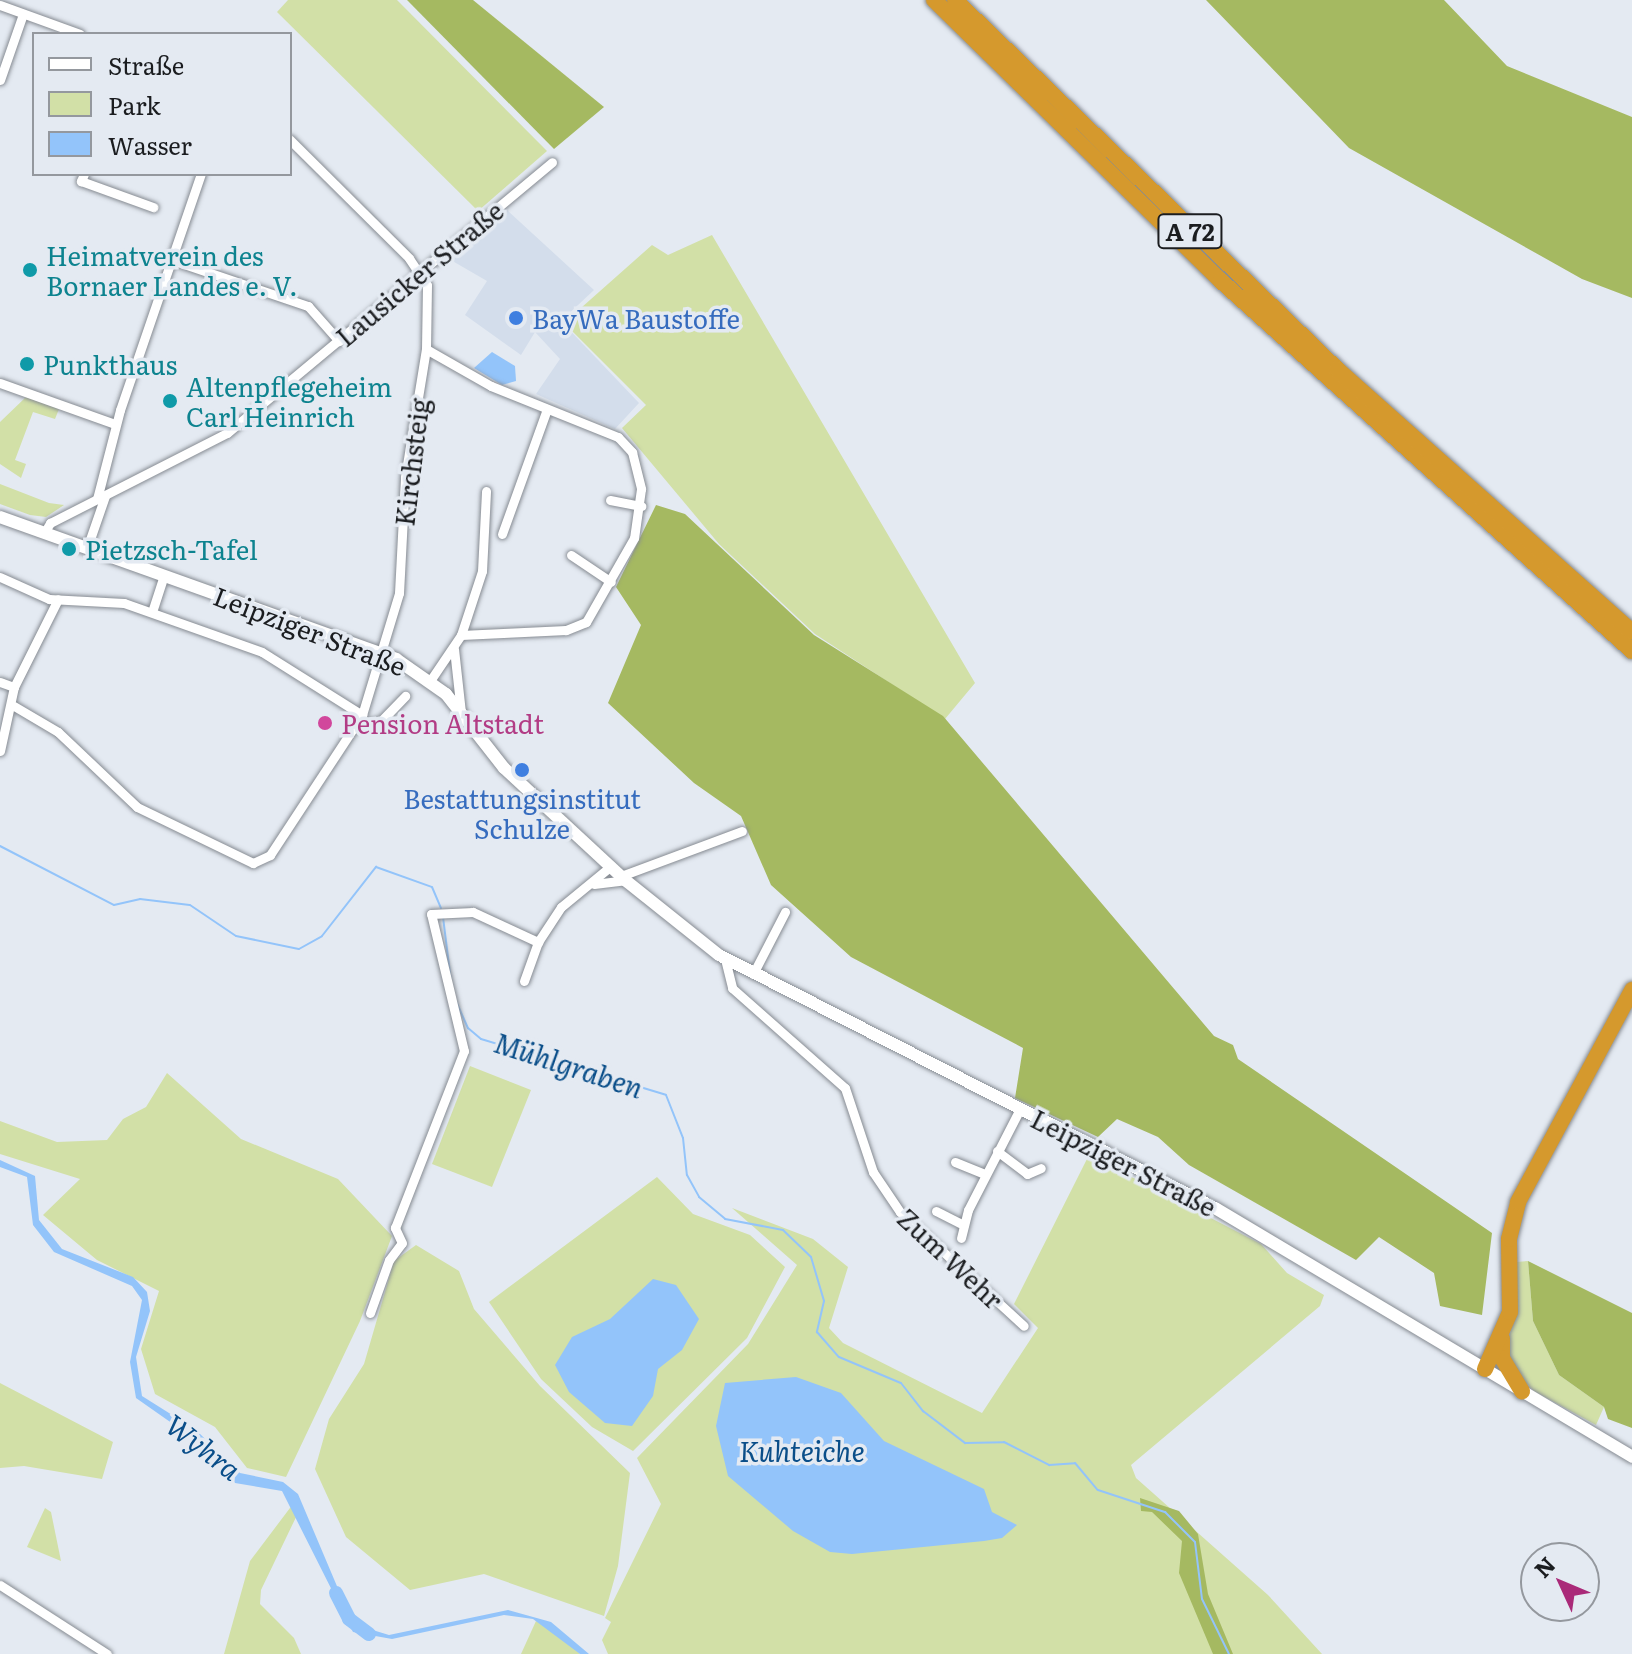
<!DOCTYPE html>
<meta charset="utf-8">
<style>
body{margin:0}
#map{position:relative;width:1632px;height:1654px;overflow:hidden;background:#e4eaf2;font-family:Literata,serif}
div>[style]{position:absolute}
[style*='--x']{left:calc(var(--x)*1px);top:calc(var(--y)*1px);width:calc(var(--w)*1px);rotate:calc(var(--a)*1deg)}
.built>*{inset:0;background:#d3ddeb}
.green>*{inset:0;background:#d2e0a7}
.forest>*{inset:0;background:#a5b961}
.water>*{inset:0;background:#93c4fa}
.stream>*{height:2px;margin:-1px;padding:0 1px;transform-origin:1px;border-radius:1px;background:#93c4fa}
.river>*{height:14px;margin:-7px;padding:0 7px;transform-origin:7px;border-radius:7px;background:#93c4fa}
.roads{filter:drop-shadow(0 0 2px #868b92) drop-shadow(0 0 2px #868b92)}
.street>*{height:9px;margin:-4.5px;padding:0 4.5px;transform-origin:4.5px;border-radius:4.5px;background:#fff}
.secondary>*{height:12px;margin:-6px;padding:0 6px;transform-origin:6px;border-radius:6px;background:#fff}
.highway>*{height:16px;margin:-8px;padding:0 8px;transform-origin:8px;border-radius:8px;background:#d5992d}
.dots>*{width:22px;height:22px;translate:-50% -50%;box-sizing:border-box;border:4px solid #e4eaf2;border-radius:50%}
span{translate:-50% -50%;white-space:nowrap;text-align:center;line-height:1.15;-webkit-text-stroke:7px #e4eaf2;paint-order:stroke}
.shield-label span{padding:2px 6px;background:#e4eaf2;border:2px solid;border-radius:6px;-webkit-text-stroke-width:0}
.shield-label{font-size:24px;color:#1b1d20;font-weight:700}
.culture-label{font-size:26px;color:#0d838f}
.left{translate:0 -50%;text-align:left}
.street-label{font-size:26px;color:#1b1d20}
.shop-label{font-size:26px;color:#366cbe}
.hotel-label{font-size:26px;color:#b23c85}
.water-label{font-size:28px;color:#0a4e89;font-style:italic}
.legend{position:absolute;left:32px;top:32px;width:260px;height:144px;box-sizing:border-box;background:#e4eaf2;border:2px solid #94989e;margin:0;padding:10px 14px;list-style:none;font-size:24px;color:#1b1d20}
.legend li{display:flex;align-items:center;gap:16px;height:40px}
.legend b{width:40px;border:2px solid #94989e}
.north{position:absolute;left:1520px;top:1542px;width:80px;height:80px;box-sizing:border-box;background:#e4eaf2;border:2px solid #94989e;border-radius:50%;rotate:314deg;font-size:22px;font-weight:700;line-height:32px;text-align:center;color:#1b1d20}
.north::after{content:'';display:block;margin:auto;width:28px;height:36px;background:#aa2a79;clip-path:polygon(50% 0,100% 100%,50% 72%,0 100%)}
</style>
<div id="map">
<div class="built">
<i style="clip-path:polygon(507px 210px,594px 290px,561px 321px,639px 403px,615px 429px,536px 394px,560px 359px,535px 332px,521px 355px,465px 315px,487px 281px,449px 259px)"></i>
</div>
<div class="green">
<i style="clip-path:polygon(288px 0,397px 0,547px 151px,478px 211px,277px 12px)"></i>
<i style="clip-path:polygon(712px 235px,975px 683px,945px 719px,815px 634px,719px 544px,622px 428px,646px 405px,564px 323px,652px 245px,668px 255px)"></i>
<i style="clip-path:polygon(26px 397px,59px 409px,55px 419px,33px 412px,15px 460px,26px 464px,21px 478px,0 464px,0 422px)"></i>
<i style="clip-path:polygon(0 484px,49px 503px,64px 505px,46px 517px,30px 515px,0 504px)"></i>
<i style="clip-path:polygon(470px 1066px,531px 1090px,492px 1187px,432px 1164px)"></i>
<i style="clip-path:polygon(167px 1073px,241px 1139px,338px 1179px,392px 1236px,360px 1321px,286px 1477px,247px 1468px,215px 1427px,155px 1394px,141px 1349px,159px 1291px,97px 1260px,43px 1215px,80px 1179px,0 1154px,0 1121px,57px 1142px,107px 1140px,123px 1119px,146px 1107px)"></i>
<i style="clip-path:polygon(1089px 1155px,1261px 1244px,1287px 1273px,1324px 1295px,1320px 1306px,1131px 1465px,1136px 1478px,1268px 1595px,1322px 1654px,608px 1654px,602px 1640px,611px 1622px,605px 1618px,661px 1504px,637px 1458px,748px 1344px,797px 1265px,732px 1208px,813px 1239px,848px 1267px,829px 1328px,843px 1343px,982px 1413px,1038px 1328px,1014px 1304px)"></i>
<i style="clip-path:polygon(657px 1177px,693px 1214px,750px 1235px,785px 1267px,747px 1338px,633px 1451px,592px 1427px,541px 1379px,489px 1302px)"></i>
<i style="clip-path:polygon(416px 1245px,459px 1271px,474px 1309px,540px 1386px,630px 1473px,618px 1566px,604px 1616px,484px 1574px,410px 1590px,346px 1537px,315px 1469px,329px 1419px,364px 1364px,394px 1261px)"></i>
<i style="clip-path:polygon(1528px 1261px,1533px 1321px,1559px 1375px,1604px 1407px,1596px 1425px,1534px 1391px,1511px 1368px,1507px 1345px,1517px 1307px,1516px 1262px)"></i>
<i style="clip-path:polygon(0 1383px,113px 1442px,102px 1479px,24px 1466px,0 1468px)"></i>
<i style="clip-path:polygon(293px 1504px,298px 1513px,261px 1590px,260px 1604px,294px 1638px,301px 1654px,224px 1654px,250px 1561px)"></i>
<i style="clip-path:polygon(45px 1508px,51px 1512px,61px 1561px,27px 1547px)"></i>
<i style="clip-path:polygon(536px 1621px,560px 1635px,580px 1654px,521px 1654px)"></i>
</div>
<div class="forest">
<i style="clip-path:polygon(407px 0,473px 0,604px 107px,554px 149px)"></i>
<i style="clip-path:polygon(1206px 0,1444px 0,1507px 66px,1632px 117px,1632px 298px,1582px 279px,1349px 148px)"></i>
<i style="clip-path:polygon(656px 505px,685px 514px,814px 635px,943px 716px,1214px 1036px,1233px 1045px,1238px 1059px,1492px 1233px,1482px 1315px,1440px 1306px,1434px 1273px,1379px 1237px,1356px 1260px,1189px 1165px,1158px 1137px,1117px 1119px,1098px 1137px,1015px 1098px,1023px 1048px,851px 957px,771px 885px,741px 816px,694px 783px,608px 703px,641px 625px,616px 587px)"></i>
<i style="clip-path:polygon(1528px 1261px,1632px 1313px,1632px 1428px,1608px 1419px,1604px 1407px,1559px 1375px,1533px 1321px)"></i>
<i style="clip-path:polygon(1140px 1498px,1179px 1511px,1198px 1534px,1208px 1594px,1233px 1654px,1213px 1654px,1179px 1573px,1182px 1541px,1152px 1512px,1141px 1511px)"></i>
</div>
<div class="water">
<i style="clip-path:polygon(492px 352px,515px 366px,516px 381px,502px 385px,474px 368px)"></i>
<i style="clip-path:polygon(0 1160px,35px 1176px,39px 1220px,62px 1249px,133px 1277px,147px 1292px,150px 1311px,136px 1357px,142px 1396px,196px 1430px,240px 1473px,283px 1482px,298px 1494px,353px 1624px,389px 1635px,508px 1610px,551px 1622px,589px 1654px,580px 1654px,533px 1619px,504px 1615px,392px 1639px,353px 1632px,282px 1491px,235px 1483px,193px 1438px,136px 1398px,130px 1362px,142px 1300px,132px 1286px,54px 1252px,33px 1225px,27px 1177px,0 1167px)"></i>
<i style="clip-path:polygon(653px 1279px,676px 1285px,699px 1319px,682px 1350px,658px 1369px,653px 1396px,632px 1426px,605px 1423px,569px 1392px,555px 1365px,572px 1337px,610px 1319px)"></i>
<i style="clip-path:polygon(796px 1377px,841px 1393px,884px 1441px,984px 1489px,992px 1512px,1017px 1525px,1002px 1538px,984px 1541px,852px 1554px,830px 1552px,793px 1531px,728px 1476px,716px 1426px,725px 1383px)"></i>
</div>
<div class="stream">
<i style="--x:0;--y:846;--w:128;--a:27.4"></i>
<i style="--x:114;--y:905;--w:27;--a:-13"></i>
<i style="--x:140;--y:899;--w:50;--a:6.8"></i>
<i style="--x:190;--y:905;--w:55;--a:34"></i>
<i style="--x:236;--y:936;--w:64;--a:11.7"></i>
<i style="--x:299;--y:949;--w:26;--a:-29"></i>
<i style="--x:322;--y:936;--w:88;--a:-52"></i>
<i style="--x:376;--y:867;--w:59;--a:19.7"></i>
<i style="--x:432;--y:887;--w:23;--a:67"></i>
<i style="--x:443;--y:917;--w:64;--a:82.9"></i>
<i style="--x:455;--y:999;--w:32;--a:66"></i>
<i style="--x:468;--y:1028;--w:17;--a:40"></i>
<i style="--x:481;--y:1039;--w:193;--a:16.8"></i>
<i style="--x:666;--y:1095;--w:46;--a:68.4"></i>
<i style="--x:683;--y:1138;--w:37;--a:84"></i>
<i style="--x:687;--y:1175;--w:25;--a:61"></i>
<i style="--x:699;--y:1197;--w:34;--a:40"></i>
<i style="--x:725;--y:1219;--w:59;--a:10.7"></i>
<i style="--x:783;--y:1230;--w:39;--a:44"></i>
<i style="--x:811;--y:1257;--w:46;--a:73.5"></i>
<i style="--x:824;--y:1301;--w:32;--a:103"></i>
<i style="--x:817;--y:1332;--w:33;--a:49"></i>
<i style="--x:839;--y:1357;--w:67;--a:22.8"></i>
<i style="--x:901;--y:1383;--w:36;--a:52"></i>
<i style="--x:923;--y:1411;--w:53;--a:37.3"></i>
<i style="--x:965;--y:1443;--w:39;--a:-1"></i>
<i style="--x:1004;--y:1442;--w:51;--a:27.1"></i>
<i style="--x:1049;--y:1465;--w:26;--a:-4"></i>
<i style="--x:1075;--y:1463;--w:35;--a:50"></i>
<i style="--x:1098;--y:1490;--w:71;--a:18.2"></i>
<i style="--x:1165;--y:1512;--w:42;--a:45"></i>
<i style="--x:1195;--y:1542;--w:57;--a:83"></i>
<i style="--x:1202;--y:1599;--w:61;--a:63.9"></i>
</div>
<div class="river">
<i style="--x:336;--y:1593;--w:29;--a:63"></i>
<i style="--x:349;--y:1619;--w:25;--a:37"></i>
</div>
<div class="roads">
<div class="street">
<i style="--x:0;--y:5;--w:85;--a:19.9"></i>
<i style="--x:0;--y:80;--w:70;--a:-70.8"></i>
<i style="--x:84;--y:174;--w:8;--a:113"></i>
<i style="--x:81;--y:181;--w:77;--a:19.9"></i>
<i style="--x:172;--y:260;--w:144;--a:18.7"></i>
<i style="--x:308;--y:306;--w:47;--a:48.5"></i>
<i style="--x:426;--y:349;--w:75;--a:29.6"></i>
<i style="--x:491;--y:386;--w:137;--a:21.9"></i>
<i style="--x:618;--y:437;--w:21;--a:47"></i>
<i style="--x:632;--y:452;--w:38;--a:76"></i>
<i style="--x:641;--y:489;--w:49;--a:98.1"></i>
<i style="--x:634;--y:538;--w:97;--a:119.7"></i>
<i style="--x:586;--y:622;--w:22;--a:158"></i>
<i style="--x:566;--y:630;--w:105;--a:177.3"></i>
<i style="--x:461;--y:635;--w:55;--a:124"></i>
<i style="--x:0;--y:383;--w:122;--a:19.6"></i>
<i style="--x:97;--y:499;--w:92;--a:-75.5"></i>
<i style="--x:120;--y:410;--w:250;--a:-71.1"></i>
<i style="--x:610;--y:500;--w:32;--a:11"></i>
<i style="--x:44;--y:533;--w:12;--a:-59"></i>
<i style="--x:50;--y:523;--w:199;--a:-27"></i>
<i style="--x:227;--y:433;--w:423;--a:-39.8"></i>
<i style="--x:502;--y:534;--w:133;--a:-70.2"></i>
<i style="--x:87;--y:548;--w:55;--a:-70.9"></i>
<i style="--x:571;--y:555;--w:48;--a:34"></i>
<i style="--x:0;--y:577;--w:54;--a:24.2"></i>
<i style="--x:49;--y:599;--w:75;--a:3.1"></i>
<i style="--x:124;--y:603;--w:146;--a:19.5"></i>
<i style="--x:262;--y:652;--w:118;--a:32.2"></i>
<i style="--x:152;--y:612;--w:38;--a:-72"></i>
<i style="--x:461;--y:635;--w:67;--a:-71.8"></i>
<i style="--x:482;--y:571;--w:80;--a:-87.1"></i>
<i style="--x:454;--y:649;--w:63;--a:83.7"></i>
<i style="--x:0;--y:682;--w:15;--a:20"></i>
<i style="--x:14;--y:706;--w:51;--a:30.6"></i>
<i style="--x:58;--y:732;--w:109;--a:43.5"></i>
<i style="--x:137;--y:807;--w:129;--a:25.8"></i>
<i style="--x:253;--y:863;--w:19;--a:-25"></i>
<i style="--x:270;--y:855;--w:168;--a:-56.7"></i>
<i style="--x:362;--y:715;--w:127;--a:-73.1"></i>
<i style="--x:399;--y:593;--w:116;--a:-87"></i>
<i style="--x:405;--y:477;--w:130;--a:-80.7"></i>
<i style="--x:426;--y:349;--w:64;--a:-89.1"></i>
<i style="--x:427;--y:285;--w:32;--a:-124"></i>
<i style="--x:409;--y:258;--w:168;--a:-135.2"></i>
<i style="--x:356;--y:726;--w:25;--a:-11"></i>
<i style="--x:381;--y:721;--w:35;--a:-46"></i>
<i style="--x:0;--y:751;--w:66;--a:-77.7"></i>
<i style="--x:14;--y:687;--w:98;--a:-63.4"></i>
<i style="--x:621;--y:876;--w:129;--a:-20.4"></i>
<i style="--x:594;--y:884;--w:31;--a:-7"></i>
<i style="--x:725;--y:959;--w:30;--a:76"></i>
<i style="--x:732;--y:988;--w:151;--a:41.5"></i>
<i style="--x:845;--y:1088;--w:89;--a:71.6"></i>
<i style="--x:873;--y:1172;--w:48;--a:56"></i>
<i style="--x:900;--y:1212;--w:168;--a:42.6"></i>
<i style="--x:753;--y:974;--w:70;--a:-62.7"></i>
<i style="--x:524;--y:981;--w:41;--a:-70.3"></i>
<i style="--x:538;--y:942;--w:42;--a:-56.7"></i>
<i style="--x:561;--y:907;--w:65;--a:-39.4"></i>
<i style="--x:997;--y:1151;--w:38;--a:37"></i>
<i style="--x:1027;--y:1174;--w:15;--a:-23"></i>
<i style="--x:955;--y:1162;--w:32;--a:22"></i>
<i style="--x:936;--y:1211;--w:31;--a:27"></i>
<i style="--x:961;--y:1238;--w:29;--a:-76"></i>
<i style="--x:968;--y:1210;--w:114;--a:-62.8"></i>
<i style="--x:370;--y:1313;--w:56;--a:-70.3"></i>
<i style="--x:389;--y:1260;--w:21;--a:-53"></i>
<i style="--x:402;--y:1243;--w:17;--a:-115"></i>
<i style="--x:395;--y:1228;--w:190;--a:-68.7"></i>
<i style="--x:464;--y:1051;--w:141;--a:-103.5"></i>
<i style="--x:431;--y:914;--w:42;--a:-2.7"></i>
<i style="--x:473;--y:912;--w:72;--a:24.8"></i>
<i style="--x:0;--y:1585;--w:127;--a:32.8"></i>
</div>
<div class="secondary">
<i style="--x:0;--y:517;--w:421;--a:19.7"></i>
<i style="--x:396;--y:659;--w:61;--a:35"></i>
<i style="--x:446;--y:694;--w:94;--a:51.9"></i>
<i style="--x:504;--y:768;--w:165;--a:42.8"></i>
<i style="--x:625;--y:880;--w:120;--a:38.6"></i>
<i style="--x:719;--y:955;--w:557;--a:27.03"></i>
<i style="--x:1215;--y:1208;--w:486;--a:30.8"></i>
</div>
<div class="highway">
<i style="--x:934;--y:0;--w:402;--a:44.4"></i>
<i style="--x:1221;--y:281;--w:553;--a:41.99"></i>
<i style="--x:955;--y:0;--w:531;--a:44.01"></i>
<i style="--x:1337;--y:369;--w:395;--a:41.7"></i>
<i style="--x:1502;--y:1339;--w:19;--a:90"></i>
<i style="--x:1502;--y:1358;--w:39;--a:59"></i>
<i style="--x:1485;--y:1369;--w:62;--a:-66.3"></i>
<i style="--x:1510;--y:1312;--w:73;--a:-90.8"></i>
<i style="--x:1509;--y:1239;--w:38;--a:-76"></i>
<i style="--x:1518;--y:1202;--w:241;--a:-61.7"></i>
</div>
</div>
<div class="dots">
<i style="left:30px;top:270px;background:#0f9aa8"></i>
<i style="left:516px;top:318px;background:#3f7fe0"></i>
<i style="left:27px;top:364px;background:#0f9aa8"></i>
<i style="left:170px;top:401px;background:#0f9aa8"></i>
<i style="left:69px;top:549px;background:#0f9aa8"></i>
<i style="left:325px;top:723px;background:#d1479c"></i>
<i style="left:522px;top:770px;background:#3f7fe0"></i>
</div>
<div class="shield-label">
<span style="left:1190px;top:231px">A 72</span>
</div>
<div class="culture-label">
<span class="left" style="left:46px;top:270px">Heimatverein des<br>Bornaer Landes e. V.</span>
<span class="left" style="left:43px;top:364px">Punkthaus</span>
<span class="left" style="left:186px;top:401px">Altenpflegeheim<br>Carl Heinrich</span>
<span class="left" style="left:85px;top:549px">Pietzsch-Tafel</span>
</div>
<div class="street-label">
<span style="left:419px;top:273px;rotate:-40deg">Lausicker Straße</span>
<span style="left:411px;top:462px;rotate:-83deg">Kirchsteig</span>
<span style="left:310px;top:630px;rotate:21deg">Leipziger Straße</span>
<span style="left:1124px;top:1162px;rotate:27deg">Leipziger Straße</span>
<span style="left:951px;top:1258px;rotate:43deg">Zum Wehr</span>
</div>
<div class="shop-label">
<span class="left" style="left:532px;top:318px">BayWa Baustoffe</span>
<span style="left:522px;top:813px">Bestattungsinstitut<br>Schulze</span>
</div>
<div class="hotel-label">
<span class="left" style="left:341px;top:723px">Pension Altstadt</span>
</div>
<div class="water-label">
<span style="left:569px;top:1064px;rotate:18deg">Mühlgraben</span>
<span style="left:204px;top:1446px;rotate:38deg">Wyhra</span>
<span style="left:802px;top:1450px">Kuhteiche</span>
</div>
<ul class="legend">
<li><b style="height:10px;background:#fff"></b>Straße</li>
<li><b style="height:22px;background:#d2e0a7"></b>Park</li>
<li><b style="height:22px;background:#93c4fa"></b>Wasser</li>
</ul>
<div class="north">N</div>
</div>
